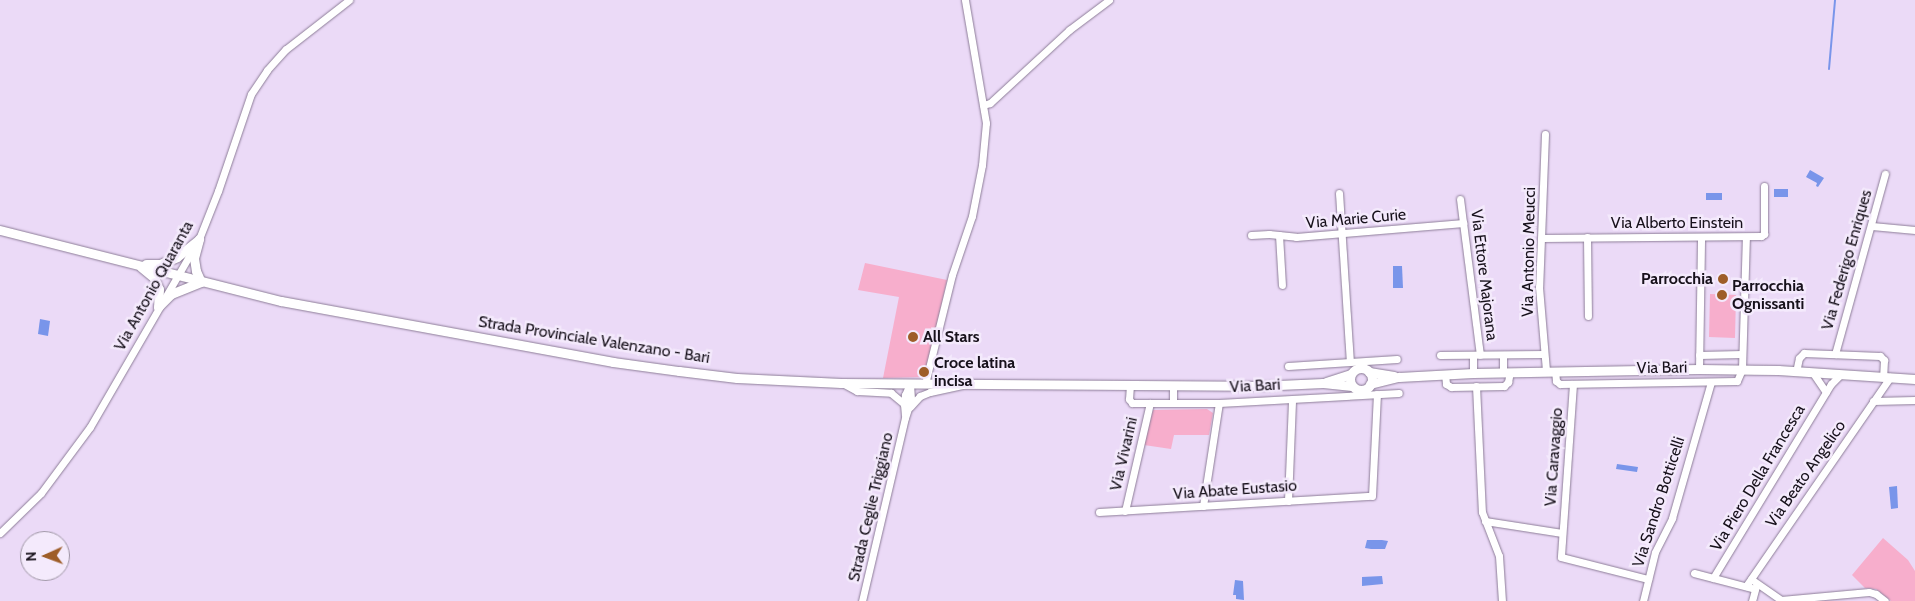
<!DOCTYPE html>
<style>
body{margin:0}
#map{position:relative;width:1915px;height:601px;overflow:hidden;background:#ebdaf7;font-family:Cabin,sans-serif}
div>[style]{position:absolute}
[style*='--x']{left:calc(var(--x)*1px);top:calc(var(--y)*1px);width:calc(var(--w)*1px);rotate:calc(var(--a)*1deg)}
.green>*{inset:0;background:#f7aecc}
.water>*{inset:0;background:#7995ea}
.stream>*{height:2px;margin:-1px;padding:0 1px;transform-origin:1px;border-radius:1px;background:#7995ea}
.roads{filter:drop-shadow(0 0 1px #8d7d98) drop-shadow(0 0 1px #8d7d98)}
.minor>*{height:7px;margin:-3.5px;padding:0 3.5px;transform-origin:3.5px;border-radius:3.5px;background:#fff}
.major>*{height:9px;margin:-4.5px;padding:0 4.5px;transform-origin:4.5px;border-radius:4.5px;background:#fff}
.major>.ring{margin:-4.5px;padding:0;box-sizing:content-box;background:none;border:9px solid #fff;border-radius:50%}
.dots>*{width:14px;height:14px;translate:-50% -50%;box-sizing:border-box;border:2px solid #f4eafc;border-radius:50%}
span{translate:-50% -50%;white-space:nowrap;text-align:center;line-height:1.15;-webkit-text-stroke:5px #f4eafc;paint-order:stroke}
.street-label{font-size:16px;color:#17111b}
.poi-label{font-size:16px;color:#17111b;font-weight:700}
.right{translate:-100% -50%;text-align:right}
.left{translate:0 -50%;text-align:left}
.north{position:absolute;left:20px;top:531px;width:50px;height:50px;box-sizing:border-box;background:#f4eafc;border:1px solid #9c93a2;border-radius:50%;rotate:268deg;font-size:14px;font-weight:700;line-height:20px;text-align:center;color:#17111b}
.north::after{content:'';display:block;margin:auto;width:18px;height:22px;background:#9e5d28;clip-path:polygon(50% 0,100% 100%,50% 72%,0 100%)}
</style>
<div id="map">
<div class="green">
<i style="clip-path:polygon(865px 263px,947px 280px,925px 377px,883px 378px,899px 297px,858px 290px)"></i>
<i style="clip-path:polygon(1710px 294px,1736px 295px,1735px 338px,1709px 337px)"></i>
<i style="clip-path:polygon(1207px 409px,1213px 413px,1209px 435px,1174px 435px,1171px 449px,1144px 445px,1153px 410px)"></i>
<i style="clip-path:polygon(1883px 538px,1908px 560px,1915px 571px,1915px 601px,1891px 601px,1876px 589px,1865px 588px,1852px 575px)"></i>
</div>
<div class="water">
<i style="clip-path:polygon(1810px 170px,1824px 178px,1818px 187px,1816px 186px,1817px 183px,1806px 177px)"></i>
<i style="clip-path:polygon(1774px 189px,1788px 189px,1788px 197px,1774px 197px)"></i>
<i style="clip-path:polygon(1706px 193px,1722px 193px,1722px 200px,1706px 200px)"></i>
<i style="clip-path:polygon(1393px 266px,1402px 266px,1403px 288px,1393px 288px)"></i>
<i style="clip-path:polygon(40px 319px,50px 321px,48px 336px,38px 334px)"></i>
<i style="clip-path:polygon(1617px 464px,1638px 467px,1637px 472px,1616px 469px)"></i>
<i style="clip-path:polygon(1897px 486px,1898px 508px,1891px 509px,1889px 487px)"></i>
<i style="clip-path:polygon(1367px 540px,1382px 540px,1388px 541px,1385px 549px,1371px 549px,1365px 548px)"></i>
<i style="clip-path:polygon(1382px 576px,1383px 584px,1362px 586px,1362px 577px)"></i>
<i style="clip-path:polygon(1235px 580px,1243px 581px,1244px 600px,1236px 599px,1236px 595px,1233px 595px)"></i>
</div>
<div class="stream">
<i style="--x:1829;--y:69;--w:69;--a:-85"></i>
</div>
<div class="roads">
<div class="minor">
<i style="--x:983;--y:105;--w:7;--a:-16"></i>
<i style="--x:990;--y:103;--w:108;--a:-42.7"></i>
<i style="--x:1069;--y:30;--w:50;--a:-36.9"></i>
<i style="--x:1545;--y:134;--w:153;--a:92.2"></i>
<i style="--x:1539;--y:287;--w:84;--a:85.2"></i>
<i style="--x:1339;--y:193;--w:169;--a:86.3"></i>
<i style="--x:1460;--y:199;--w:157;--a:82.7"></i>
<i style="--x:1872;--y:226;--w:43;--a:5.3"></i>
<i style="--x:1251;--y:235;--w:18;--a:-3"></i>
<i style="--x:1269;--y:234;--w:27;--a:6"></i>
<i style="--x:1296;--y:237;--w:168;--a:-4.8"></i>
<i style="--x:1279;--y:235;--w:50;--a:86.6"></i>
<i style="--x:1587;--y:237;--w:79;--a:89.3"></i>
<i style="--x:1542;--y:238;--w:219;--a:-0.5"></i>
<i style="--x:1761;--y:236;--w:4;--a:-34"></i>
<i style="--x:1764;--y:234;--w:48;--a:-90"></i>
<i style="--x:1835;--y:354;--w:187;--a:-74.5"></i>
<i style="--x:1440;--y:355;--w:104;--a:-0.6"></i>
<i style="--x:1473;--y:355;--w:18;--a:90"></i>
<i style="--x:1503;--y:355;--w:17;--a:90"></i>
<i style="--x:1699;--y:355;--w:43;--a:-1.3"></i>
<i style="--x:1288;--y:366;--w:109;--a:-3.7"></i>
<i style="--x:1699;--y:369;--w:132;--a:-89.1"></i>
<i style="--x:1555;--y:371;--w:10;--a:84"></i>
<i style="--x:1556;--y:381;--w:5;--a:37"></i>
<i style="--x:1560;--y:384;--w:177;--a:-1"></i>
<i style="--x:1737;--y:381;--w:13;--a:-67"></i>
<i style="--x:1742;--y:369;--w:132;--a:-88.3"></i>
<i style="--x:1796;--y:372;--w:14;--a:-78"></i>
<i style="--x:1799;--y:358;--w:7;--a:-45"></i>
<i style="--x:1804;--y:353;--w:76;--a:2.3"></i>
<i style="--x:1880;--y:356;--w:6;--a:45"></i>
<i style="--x:1884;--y:360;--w:17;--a:93"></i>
<i style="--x:1813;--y:373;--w:23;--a:56"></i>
<i style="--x:1445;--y:374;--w:10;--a:84"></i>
<i style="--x:1446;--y:384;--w:6;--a:31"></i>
<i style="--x:1451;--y:387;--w:53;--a:-1.1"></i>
<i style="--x:1504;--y:386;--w:6;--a:-45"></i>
<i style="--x:1508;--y:382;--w:10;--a:-79"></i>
<i style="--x:844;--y:384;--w:15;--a:28"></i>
<i style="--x:857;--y:391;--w:34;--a:3"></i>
<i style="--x:891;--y:393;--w:17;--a:40"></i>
<i style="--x:904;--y:404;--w:11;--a:85"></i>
<i style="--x:925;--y:384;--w:112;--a:-76.1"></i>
<i style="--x:952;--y:275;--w:62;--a:-71.3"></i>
<i style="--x:972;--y:216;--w:52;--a:-78.9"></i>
<i style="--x:982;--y:165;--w:42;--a:-84.6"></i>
<i style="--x:986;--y:123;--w:125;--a:-99.7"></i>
<i style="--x:1573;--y:384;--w:173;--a:94"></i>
<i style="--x:1561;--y:557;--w:90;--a:14.2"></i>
<i style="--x:1130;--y:385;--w:14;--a:94"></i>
<i style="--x:1129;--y:399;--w:5;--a:53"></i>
<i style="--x:1132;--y:403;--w:87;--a:0"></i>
<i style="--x:1219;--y:403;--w:180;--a:-3.2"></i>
<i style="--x:1476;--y:386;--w:126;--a:87.3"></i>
<i style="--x:1482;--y:512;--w:47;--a:68.9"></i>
<i style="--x:1499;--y:556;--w:45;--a:86.2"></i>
<i style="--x:1873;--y:401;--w:42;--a:-1.4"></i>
<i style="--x:1173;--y:403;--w:18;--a:-90"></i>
<i style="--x:904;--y:404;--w:9;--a:-84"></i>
<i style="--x:905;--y:395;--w:12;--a:-66"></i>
<i style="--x:910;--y:407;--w:15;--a:-48"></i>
<i style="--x:920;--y:396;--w:11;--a:-22"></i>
<i style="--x:930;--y:392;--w:34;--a:-12"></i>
<i style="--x:1288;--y:501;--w:101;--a:-87.7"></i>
<i style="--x:1203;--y:506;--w:104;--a:-81.2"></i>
<i style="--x:1125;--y:511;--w:111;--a:-77"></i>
<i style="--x:1099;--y:512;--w:273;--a:-3.4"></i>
<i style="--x:1372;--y:496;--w:102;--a:-87.2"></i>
<i style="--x:1485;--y:521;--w:78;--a:8.9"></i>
<i style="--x:0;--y:533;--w:57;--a:-44.3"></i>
<i style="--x:41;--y:493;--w:82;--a:-53.4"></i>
<i style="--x:90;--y:427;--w:217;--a:-59.9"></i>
<i style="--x:199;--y:239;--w:52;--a:-68.4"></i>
<i style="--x:218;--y:191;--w:102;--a:-71.2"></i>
<i style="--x:251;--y:94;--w:29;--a:-56"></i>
<i style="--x:267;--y:70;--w:28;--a:-48"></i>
<i style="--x:286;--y:49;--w:80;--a:-37.9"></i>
<i style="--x:1694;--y:573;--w:63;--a:14.7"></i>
<i style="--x:1713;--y:578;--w:227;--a:-58.7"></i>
<i style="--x:1831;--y:384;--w:13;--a:-45"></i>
<i style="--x:1751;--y:579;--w:37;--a:35"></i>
<i style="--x:1781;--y:600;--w:88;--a:-5.2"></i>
<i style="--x:1869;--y:592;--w:7;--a:16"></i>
<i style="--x:1876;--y:594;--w:11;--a:38"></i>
<i style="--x:1746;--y:586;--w:254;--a:-55.4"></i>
<i style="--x:862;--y:601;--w:188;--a:-76.8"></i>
<i style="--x:905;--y:418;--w:20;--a:-72"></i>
<i style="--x:911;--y:399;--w:15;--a:-94"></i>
<i style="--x:1643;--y:601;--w:50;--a:-76.2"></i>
<i style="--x:1655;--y:552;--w:38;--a:-63"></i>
<i style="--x:1672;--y:518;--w:141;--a:-74"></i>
<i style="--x:1752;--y:601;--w:16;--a:-75"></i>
</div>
<div class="major">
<i style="--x:0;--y:230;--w:290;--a:14.2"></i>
<i style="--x:281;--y:301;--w:338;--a:10.4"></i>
<i style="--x:613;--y:362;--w:67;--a:7.8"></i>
<i style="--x:679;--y:371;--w:58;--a:6.9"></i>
<i style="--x:737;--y:378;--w:104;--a:2.8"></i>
<i style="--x:841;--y:383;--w:416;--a:0.4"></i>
<i style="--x:1257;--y:386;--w:66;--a:-2.6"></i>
<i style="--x:1323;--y:383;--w:29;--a:6"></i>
<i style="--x:146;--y:264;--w:14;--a:0"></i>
<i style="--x:160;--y:264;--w:18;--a:-22"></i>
<i style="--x:177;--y:257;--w:28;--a:-39"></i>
<i style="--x:141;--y:267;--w:17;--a:40"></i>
<i style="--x:154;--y:278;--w:12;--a:66"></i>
<i style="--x:159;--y:289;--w:18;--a:93"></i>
<i style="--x:158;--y:307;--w:18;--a:-45"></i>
<i style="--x:171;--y:294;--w:32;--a:-22"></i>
<i style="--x:201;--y:282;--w:12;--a:-114"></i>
<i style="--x:196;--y:271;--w:13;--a:-99"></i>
<i style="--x:194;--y:258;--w:20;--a:-75"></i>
<i class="ring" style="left:1350px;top:368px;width:13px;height:13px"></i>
<i style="--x:1369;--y:372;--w:25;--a:9"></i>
<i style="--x:1326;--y:382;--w:26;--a:-18"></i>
<i style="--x:1370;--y:384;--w:30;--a:-14"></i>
<i style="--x:1399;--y:377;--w:74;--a:-3.1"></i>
<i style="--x:1473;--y:373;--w:226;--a:-1"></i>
<i style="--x:1699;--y:369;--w:79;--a:0.7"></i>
<i style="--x:1778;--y:370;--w:137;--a:3.8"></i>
</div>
</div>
<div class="dots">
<i style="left:1723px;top:279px;background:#9e5d28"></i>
<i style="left:1722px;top:295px;background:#9e5d28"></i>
<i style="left:913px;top:337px;background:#9e5d28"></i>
<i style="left:924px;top:372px;background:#9e5d28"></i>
</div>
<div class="street-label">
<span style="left:1356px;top:219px;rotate:-5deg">Via Marie Curie</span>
<span style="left:1677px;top:223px">Via Alberto Einstein</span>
<span style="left:1529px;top:252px;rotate:-89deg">Via Antonio Meucci</span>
<span style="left:1847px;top:260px;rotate:-74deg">Via Federigo Enriques</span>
<span style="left:1484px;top:275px;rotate:83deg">Via Ettore Majorana</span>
<span style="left:154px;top:286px;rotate:-61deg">Via Antonio Quaranta</span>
<span style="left:594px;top:340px;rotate:9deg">Strada Provinciale Valenzano - Bari</span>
<span style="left:1662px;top:368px;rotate:-1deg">Via Bari</span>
<span style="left:1255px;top:386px;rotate:-3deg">Via Bari</span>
<span style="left:1124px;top:454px;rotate:-77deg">Via Vivarini</span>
<span style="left:1554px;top:457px;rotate:-86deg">Via Caravaggio</span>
<span style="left:1806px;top:474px;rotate:-55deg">Via Beato Angelico</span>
<span style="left:1758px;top:478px;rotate:-59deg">Via Piero Della Francesca</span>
<span style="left:1235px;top:490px;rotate:-4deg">Via Abate Eustasio</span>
<span style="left:1659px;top:502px;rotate:-72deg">Via Sandro Botticelli</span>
<span style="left:871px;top:507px;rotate:-77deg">Strada Ceglie Triggiano</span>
</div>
<div class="poi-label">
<span class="right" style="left:1713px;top:279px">Parrocchia</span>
<span class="left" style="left:1732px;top:295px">Parrocchia<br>Ognissanti</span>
<span class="left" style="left:923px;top:337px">All Stars</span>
<span class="left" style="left:934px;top:372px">Croce latina<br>incisa</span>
</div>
<div class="north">N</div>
</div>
